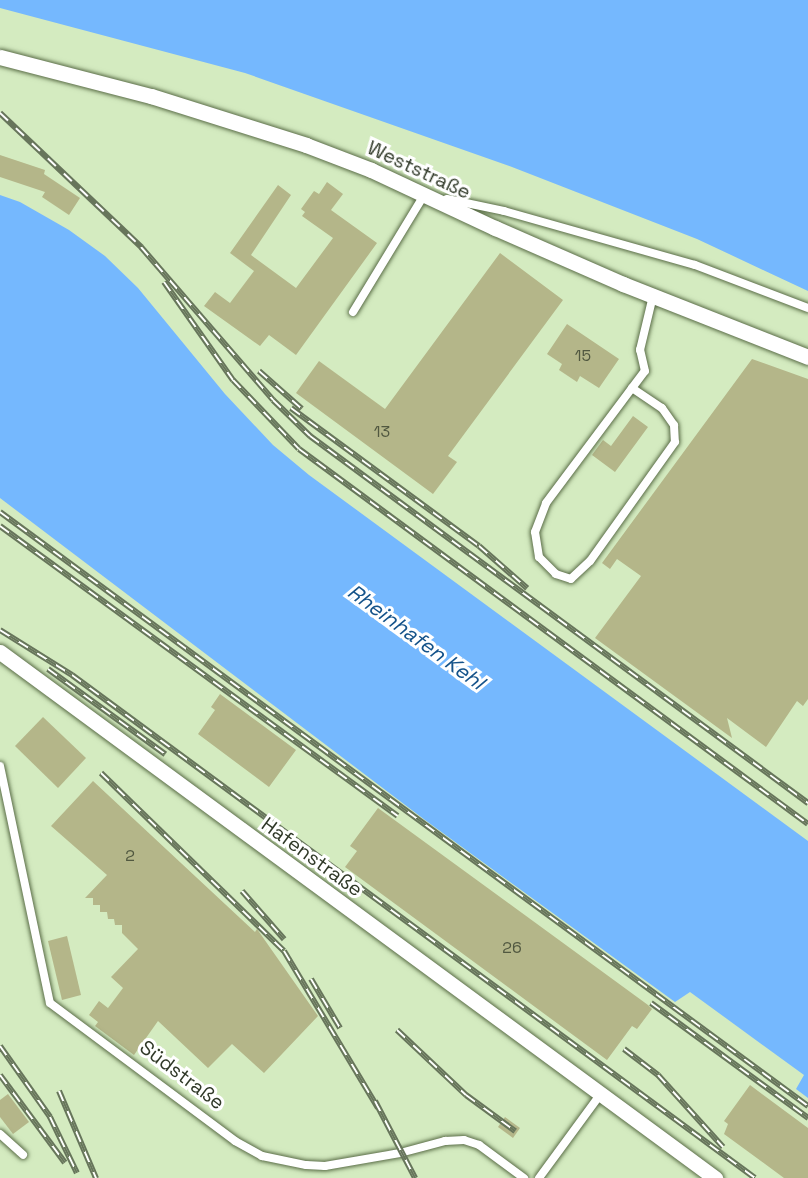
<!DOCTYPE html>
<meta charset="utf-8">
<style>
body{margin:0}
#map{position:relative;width:808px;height:1178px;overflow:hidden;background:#d4ebc0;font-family:"Space Grotesk",sans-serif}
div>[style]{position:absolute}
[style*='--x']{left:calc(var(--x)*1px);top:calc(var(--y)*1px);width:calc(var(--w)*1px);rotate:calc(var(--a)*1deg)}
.water>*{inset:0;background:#75b8fe}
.building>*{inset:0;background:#b4b689}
.roads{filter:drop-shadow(0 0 2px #5a6d47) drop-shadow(0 0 2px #5a6d47)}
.service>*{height:8px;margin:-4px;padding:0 4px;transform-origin:4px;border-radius:4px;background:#fff}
.minor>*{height:15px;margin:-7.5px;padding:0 7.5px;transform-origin:7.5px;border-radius:7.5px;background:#fff}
.rail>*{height:6px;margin-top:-3px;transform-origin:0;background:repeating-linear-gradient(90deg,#fff 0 11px,#67755b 0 22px);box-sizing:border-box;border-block:2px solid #67755b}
span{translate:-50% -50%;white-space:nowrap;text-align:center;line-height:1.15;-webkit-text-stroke:6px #fff;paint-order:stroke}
.number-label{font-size:16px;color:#515840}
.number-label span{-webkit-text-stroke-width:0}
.street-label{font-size:20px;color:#303928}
.water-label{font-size:21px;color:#15538a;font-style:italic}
</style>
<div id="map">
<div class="water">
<i style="clip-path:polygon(0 0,808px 0,808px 291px,697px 239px,512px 167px,245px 73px,0 8px)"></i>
<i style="clip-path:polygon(0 195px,20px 202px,69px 230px,105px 256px,138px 288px,225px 394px,273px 445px,309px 475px,808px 841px,808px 1098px,796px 1089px,804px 1075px,690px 992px,675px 1002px,425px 820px,0 498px)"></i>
</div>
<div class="building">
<i style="clip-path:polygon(0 155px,45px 170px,44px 174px,80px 198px,69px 215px,42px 197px,45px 192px,0 177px)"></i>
<i style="clip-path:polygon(327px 182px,343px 194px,331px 210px,377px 243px,296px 355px,269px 335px,260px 346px,204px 306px,215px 292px,230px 303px,254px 271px,230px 253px,278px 185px,291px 195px,251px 255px,296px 288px,333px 238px,302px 216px,305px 212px,301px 209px,314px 191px,319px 194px)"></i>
<i style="clip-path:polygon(500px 253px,563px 300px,448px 456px,457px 462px,433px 494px,296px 393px,319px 361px,385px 409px)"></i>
<i style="clip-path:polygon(567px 324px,619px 359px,599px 388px,580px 376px,577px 382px,559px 370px,562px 364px,547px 354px)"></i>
<i style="clip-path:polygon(752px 359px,808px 379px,808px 699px,803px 706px,797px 701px,766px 747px,727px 718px,732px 738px,595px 638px,641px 576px,617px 559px,610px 569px,602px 563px)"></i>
<i style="clip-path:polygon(633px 416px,648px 427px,615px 472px,592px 455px,603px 440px,611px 446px)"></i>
<i style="clip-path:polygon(220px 694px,296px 750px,269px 787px,198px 734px,215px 710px,211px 707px)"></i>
<i style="clip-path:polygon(43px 717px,86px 758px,58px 788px,15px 746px)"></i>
<i style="clip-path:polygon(93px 781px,255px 932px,257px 929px,318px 1016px,264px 1073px,232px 1044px,208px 1068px,158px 1021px,134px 1055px,95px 1026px,98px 1022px,89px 1015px,99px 1001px,108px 1008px,123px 988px,111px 977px,138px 949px,122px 933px,122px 925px,115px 925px,114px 919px,108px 919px,107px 912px,100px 912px,100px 905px,93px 905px,93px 898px,85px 898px,107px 875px,51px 826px)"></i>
<i style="clip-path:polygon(378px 808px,648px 1005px,652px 1009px,637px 1029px,632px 1026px,607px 1060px,345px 867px,357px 851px,350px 846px)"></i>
<i style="clip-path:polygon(67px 936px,81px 995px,62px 1000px,48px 941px)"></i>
<i style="clip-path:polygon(750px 1085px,808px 1128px,808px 1178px,784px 1178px,724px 1134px,728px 1124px,724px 1121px)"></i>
<i style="clip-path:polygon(8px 1094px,29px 1122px,13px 1134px,0 1117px,0 1100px)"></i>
<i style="clip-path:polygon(505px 1117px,520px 1128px,513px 1138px,498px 1127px)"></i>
</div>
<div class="roads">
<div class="service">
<i style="--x:447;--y:199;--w:58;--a:11.9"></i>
<i style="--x:504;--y:211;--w:198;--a:15.8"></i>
<i style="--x:695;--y:265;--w:121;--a:20.8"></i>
<i style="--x:353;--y:312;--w:137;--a:-58.7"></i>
<i style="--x:424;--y:195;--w:2;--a:0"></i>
<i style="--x:632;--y:388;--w:36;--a:34"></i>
<i style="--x:662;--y:408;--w:21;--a:55"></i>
<i style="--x:674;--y:425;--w:17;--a:87"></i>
<i style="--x:675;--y:442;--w:146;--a:125.5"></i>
<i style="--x:590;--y:561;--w:26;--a:137"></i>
<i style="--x:571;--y:579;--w:16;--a:-162"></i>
<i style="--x:556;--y:574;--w:24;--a:-135"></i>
<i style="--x:539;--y:557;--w:25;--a:-99"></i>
<i style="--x:535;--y:532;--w:31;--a:-69"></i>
<i style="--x:546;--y:503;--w:144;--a:-53.2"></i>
<i style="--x:632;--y:388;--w:21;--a:-53"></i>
<i style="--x:645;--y:371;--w:22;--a:-103"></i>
<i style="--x:640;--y:350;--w:56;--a:-76.5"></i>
<i style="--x:0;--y:766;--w:242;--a:78.1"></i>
<i style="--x:50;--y:1003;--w:231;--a:36.7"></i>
<i style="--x:235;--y:1141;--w:31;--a:29"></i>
<i style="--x:262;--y:1156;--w:45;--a:11.6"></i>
<i style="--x:306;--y:1165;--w:19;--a:3"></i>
<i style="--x:325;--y:1166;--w:76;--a:-9.8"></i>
<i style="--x:400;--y:1153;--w:47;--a:-14.9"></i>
<i style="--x:445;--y:1141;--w:19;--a:-3"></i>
<i style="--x:464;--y:1140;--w:16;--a:18"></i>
<i style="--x:479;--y:1145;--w:56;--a:36.3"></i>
<i style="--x:0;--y:1134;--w:31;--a:42"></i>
<i style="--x:539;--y:1178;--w:103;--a:-53.7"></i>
</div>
<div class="minor">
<i style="--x:0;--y:57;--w:156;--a:14.5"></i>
<i style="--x:151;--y:96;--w:163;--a:17.5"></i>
<i style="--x:306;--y:145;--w:70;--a:21"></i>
<i style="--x:371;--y:170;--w:137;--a:25.1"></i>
<i style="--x:495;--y:228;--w:140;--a:23.6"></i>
<i style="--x:623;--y:284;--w:199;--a:21.5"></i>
<i style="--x:0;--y:652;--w:888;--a:36.34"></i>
</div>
</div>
<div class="rail">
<i style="--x:0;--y:113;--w:195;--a:43.5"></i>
<i style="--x:141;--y:247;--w:202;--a:49.2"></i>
<i style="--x:273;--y:400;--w:52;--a:44.2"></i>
<i style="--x:310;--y:436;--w:619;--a:36.39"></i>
<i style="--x:164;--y:282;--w:120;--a:54.9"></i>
<i style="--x:233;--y:380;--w:95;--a:46.3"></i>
<i style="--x:299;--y:449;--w:632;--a:36.38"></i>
<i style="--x:259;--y:371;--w:57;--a:41.5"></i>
<i style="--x:291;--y:408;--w:233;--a:36.3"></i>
<i style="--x:479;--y:546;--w:64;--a:41.2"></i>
<i style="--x:0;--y:512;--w:1003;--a:36.32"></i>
<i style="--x:0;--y:526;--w:492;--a:36.1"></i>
<i style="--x:0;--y:630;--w:85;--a:32"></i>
<i style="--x:72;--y:675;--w:848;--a:36.37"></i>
<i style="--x:48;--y:669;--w:145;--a:36"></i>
<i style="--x:101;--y:773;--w:255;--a:44.2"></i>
<i style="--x:284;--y:951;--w:183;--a:59.1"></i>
<i style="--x:242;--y:891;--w:64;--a:48.8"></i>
<i style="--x:311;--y:979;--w:57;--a:59.4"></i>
<i style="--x:651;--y:1003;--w:195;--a:36.2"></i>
<i style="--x:397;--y:1030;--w:95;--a:43.3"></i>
<i style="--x:466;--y:1095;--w:61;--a:36.3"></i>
<i style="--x:0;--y:1046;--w:87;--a:54.8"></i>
<i style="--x:50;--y:1117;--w:62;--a:64.3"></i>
<i style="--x:624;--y:1049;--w:43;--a:37.4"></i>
<i style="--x:658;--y:1075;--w:97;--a:47.9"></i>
<i style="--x:0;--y:1075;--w:109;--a:53.5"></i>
<i style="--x:59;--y:1091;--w:95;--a:67"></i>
<i style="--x:375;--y:1101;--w:87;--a:62.5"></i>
</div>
<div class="number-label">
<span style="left:583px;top:356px">15</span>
<span style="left:382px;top:432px">13</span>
<span style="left:130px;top:856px">2</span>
<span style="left:512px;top:948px">26</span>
</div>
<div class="street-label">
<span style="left:419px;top:170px;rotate:25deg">Weststraße</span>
<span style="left:312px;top:857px;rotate:36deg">Hafenstraße</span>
<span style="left:182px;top:1075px;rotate:37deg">Südstraße</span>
</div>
<div class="water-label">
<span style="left:416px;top:637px;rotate:36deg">Rheinhafen Kehl</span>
</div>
</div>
